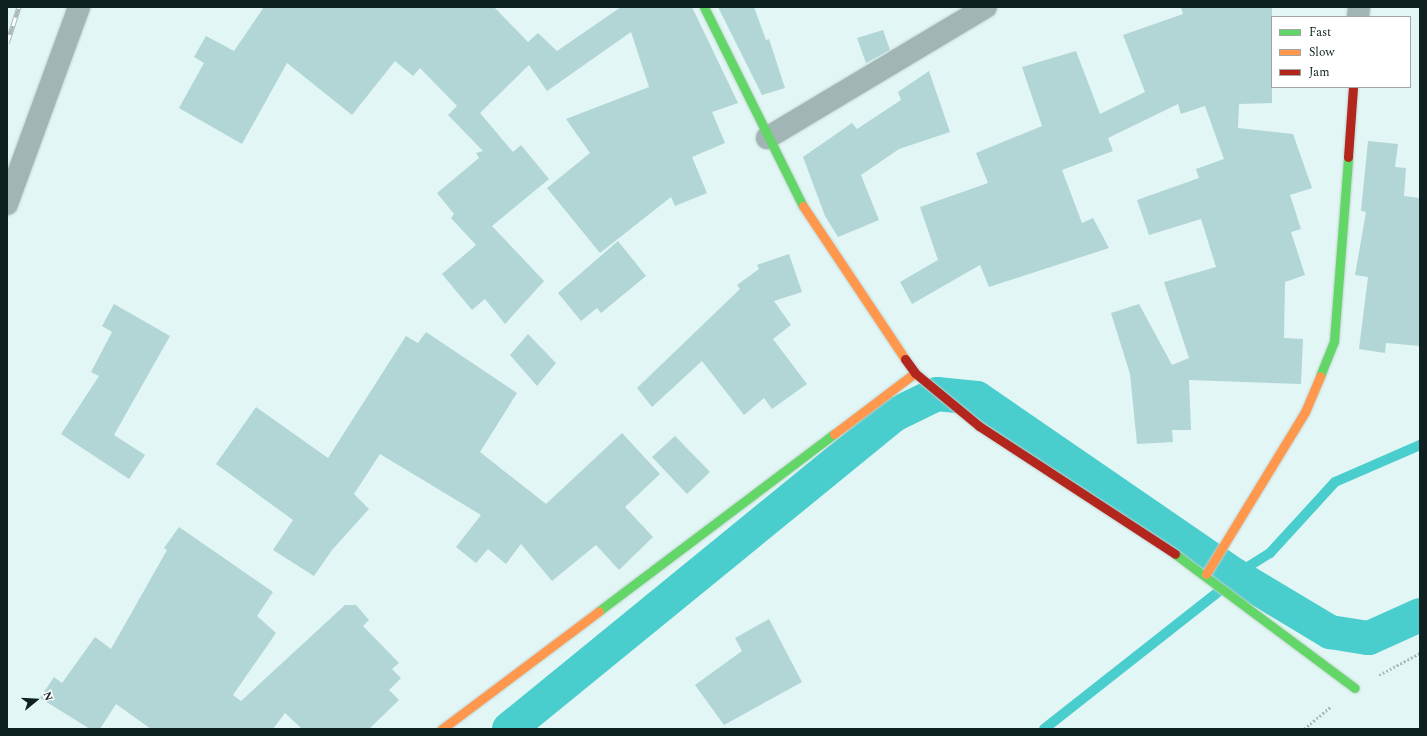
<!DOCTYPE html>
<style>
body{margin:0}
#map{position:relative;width:1427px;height:736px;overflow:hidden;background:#e2f6f5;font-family:Spectral,serif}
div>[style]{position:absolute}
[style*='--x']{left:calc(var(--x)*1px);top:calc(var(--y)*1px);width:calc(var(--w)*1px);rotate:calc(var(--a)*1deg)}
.stream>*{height:10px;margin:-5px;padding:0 5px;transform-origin:5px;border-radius:5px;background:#49cdcd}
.canal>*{height:34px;margin:-17px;padding:0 17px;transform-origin:17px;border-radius:17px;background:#49cdcd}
.building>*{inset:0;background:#b1d6d5}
.path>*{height:2.5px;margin-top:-1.25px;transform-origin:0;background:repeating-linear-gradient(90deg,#abbaba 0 2px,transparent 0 4px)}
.roads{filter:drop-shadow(0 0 1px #c2d2d1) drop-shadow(0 0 1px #c2d2d1)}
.street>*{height:22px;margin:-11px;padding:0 11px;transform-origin:11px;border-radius:11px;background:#a1b5b4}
.fast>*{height:9px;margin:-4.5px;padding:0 4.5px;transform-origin:4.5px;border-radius:4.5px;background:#63d668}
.slow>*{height:9px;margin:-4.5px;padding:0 4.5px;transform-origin:4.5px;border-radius:4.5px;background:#ff974d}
.jam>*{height:9px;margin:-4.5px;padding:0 4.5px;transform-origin:4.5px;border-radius:4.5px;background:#b3261e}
.rail>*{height:4.5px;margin-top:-2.25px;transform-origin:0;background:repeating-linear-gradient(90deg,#fff 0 9px,#aababa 0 18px);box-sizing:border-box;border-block:1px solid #aababa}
span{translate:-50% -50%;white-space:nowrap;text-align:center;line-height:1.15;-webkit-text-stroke:3px #fff;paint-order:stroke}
.frame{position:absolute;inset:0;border:8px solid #0e201f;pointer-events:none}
.legend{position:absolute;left:1271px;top:16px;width:140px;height:72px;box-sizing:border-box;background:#fff;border:1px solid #9fa6a5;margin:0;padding:5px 7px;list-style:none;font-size:12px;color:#0e201f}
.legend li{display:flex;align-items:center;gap:8px;height:20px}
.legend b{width:20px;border:1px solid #9fa6a5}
.north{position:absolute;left:16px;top:680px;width:40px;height:40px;-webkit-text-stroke:3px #fff;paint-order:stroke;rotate:72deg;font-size:11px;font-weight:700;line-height:16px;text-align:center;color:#0e201f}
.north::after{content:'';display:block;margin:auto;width:14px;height:18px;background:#0e201f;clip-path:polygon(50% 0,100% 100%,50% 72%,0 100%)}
</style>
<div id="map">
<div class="stream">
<i style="--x:1044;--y:729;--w:226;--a:-38.2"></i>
<i style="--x:1222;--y:589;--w:19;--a:-47"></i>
<i style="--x:1235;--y:575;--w:41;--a:-32.2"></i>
<i style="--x:1270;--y:553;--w:96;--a:-47.5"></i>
<i style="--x:1335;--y:482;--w:93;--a:-23.5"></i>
</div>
<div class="canal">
<i style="--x:509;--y:729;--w:497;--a:-39.2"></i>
<i style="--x:894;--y:415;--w:48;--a:-26"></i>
<i style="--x:937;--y:394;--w:40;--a:5.7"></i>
<i style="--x:977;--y:398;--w:313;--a:34.5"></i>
<i style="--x:1235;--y:575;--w:111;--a:31"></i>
<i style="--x:1330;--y:632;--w:39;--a:9"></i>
<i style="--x:1369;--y:638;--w:56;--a:-24.3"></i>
</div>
<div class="building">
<i style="clip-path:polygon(264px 7px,494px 7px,528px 42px,538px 33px,557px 51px,621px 7px,692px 7px,738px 103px,712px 112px,725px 143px,692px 157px,707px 193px,675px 206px,671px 197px,600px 253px,547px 188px,590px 153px,566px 119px,649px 87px,631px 32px,547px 91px,529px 65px,480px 113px,513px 152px,521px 145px,549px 179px,492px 226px,544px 281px,505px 324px,485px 299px,472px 310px,442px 274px,476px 245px,451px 218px,454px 214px,437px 193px,479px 158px,476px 153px,483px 151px,448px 115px,457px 106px,420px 68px,413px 76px,395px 61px,352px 115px,287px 63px,242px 144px,179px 108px,204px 63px,194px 57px,206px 36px,234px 51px)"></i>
<i style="clip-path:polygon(718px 7px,754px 7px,766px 40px,769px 39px,785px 88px,762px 95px)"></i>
<i style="clip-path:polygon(1181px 7px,1272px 7px,1272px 103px,1239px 104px,1238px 128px,1293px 134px,1312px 188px,1290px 195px,1301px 229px,1291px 232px,1305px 275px,1285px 282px,1284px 338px,1303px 339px,1301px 384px,1189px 380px,1191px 430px,1172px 430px,1173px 442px,1137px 444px,1130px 374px,1111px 313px,1139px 304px,1172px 365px,1189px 358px,1164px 282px,1216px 267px,1201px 219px,1149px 235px,1137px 200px,1199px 178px,1196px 169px,1224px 159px,1205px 106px,1181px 114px,1178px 104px,1108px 138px,1113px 151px,1062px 170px,1082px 223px,1093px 218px,1109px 248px,989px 287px,980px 265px,912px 304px,900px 282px,938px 260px,920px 207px,988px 183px,976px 153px,1042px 126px,1022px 67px,1076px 51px,1100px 114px,1145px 92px,1123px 35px,1183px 14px)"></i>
<i style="clip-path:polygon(883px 30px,890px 50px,866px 63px,857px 38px)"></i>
<i style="clip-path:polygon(929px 71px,950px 132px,899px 149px,861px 175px,879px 220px,838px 237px,825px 216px,803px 157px,852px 123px,857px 129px,901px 100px,898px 92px)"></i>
<i style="clip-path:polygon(1368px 141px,1398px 144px,1395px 167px,1406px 168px,1404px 196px,1420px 198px,1420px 346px,1386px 343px,1385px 353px,1359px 349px,1368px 277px,1355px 275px,1366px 212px,1361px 211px)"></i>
<i style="clip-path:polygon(618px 241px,646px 276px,601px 313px,597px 308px,581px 321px,558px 293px)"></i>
<i style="clip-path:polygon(789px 254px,802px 292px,774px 301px,791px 325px,773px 339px,807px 384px,772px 409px,764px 398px,744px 415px,702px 361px,652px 407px,637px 388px,740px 289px,737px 285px,759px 269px,757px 265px)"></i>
<i style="clip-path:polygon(114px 304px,170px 336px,114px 435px,145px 455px,129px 479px,61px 434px,99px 376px,91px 372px,112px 332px,102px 326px)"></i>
<i style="clip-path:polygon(426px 332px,517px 393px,480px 452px,546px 504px,622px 433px,660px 474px,625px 507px,653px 537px,619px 570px,596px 545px,552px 581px,521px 544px,506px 564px,488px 549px,476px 563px,456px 547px,481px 515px,380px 454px,354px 494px,369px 509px,332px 550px,314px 576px,273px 550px,293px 520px,216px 464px,256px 407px,328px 458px,406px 336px,418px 343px)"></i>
<i style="clip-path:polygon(528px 334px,556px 363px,537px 386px,510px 355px)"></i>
<i style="clip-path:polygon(675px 436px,710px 472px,687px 494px,652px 457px)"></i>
<i style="clip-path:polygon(179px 527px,273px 592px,257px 616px,276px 633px,233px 695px,241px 701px,345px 605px,356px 605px,369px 620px,363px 626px,399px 663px,392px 669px,401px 678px,389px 690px,399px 700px,369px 729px,302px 729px,285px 713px,273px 729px,151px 729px,116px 704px,100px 729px,90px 729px,40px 698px,54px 677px,62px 683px,95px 637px,111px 649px,167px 550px,164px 548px)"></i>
<i style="clip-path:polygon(769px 619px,802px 682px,724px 725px,695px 685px,742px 651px,735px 638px)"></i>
</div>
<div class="path">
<i style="--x:1379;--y:675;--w:47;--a:-28.2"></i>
<i style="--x:1304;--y:729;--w:35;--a:-40"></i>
</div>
<div class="roads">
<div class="street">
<i style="--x:1358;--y:17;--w:10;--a:-84"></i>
<i style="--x:767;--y:138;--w:255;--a:-30.9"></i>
<i style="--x:7;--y:204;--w:210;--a:-69.9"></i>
</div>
<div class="fast">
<i style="--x:704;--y:7;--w:222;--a:63.6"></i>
<i style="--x:1320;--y:376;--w:38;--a:-68"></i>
<i style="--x:1334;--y:341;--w:185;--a:-85.6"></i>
<i style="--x:1175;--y:554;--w:224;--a:36.7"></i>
<i style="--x:599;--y:611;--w:294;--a:-37"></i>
</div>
<div class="slow">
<i style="--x:803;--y:206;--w:184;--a:56.3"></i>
<i style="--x:834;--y:434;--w:101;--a:-37"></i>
<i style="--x:1206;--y:574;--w:190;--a:-58.6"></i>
<i style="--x:1305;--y:412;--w:39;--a:-67"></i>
<i style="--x:442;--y:729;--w:196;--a:-36.9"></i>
</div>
<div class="jam">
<i style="--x:1348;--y:157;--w:70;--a:-85.9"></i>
<i style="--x:905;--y:359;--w:17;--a:54"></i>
<i style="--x:915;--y:373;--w:83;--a:39.6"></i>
<i style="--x:979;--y:426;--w:234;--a:33.1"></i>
</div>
</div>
<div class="rail">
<i style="--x:7;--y:43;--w:38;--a:-72"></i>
</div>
<div class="frame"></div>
<ul class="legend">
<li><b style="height:5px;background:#63d668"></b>Fast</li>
<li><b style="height:5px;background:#ff974d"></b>Slow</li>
<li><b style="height:5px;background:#b3261e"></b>Jam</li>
</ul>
<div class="north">N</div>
</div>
